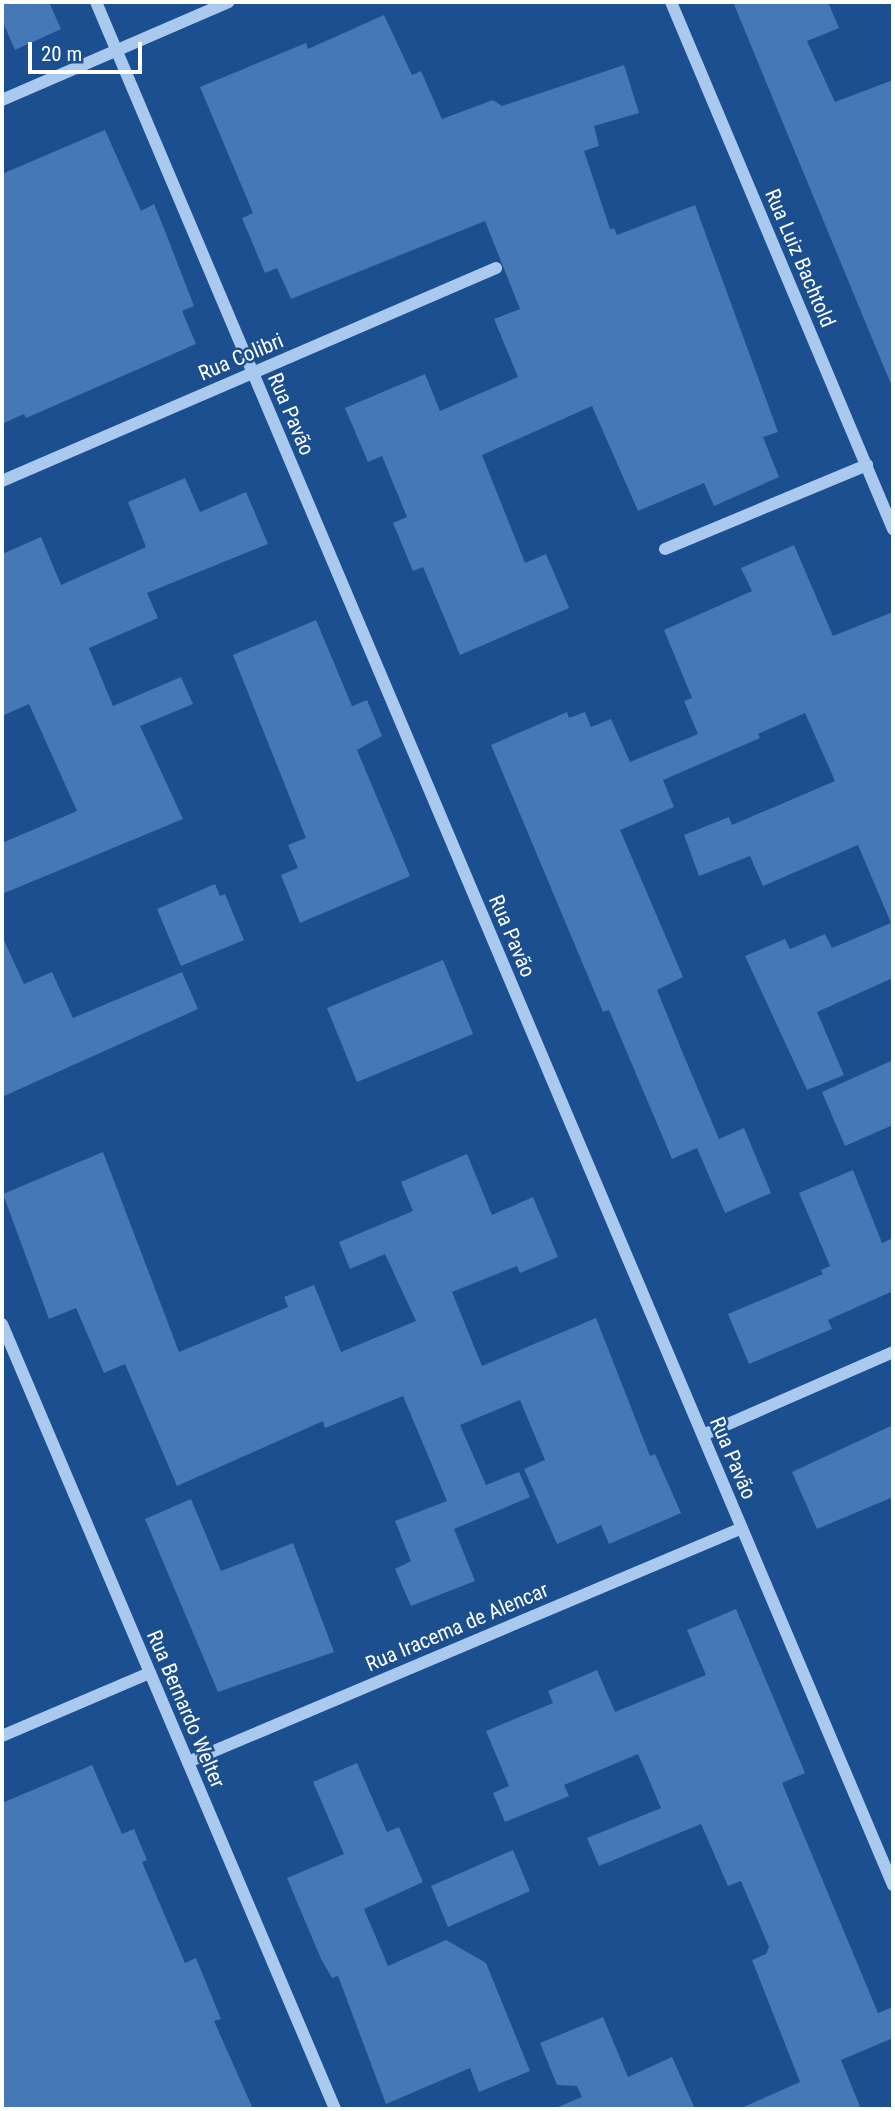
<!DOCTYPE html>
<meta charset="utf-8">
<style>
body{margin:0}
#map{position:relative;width:895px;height:2111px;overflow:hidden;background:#1b4f8f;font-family:"Roboto Condensed",sans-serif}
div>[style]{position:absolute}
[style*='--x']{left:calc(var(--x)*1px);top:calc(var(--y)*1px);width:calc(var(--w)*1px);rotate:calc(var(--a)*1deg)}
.building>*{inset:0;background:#4478b7}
.minor>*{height:12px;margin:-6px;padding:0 6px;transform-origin:6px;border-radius:6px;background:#a9c9ee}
span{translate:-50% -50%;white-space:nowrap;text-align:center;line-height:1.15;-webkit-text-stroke:5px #1b4f8f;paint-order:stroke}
.street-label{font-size:21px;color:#fff}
.frame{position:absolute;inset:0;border:4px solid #fff;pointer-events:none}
.scale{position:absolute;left:28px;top:42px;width:114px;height:32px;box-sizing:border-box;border:4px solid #fff;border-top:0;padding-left:9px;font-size:21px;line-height:24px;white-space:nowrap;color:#fff;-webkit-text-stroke:5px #1b4f8f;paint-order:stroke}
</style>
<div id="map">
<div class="building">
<i style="clip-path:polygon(2px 2px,49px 2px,61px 29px,15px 50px,2px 20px)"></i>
<i style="clip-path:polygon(733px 2px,828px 2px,839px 28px,807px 41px,835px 102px,893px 80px,893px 389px)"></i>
<i style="clip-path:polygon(384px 15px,412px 75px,421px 71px,442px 119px,493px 100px,502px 106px,624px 65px,639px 113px,594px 126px,599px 146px,584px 151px,610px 229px,614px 228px,617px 235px,695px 205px,778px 432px,763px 437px,779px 477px,714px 506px,704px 483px,638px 511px,592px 406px,482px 455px,525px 563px,546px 554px,569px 608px,460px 655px,423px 567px,413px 571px,393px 523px,407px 517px,382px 456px,368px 462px,345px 408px,425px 374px,440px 411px,518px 377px,494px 319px,520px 309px,485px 221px,291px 299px,277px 268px,265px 273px,242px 218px,253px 213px,200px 87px,306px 43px,308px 49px)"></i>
<i style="clip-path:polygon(105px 130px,141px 211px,154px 204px,165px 231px,194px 306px,182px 311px,196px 344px,26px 418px,24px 414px,2px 424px,2px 174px)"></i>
<i style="clip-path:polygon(185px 478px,200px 512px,246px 492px,268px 544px,147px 593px,158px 618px,89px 648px,113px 706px,181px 677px,193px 704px,140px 726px,183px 819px,2px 894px,2px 843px,77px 811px,29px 704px,2px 716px,2px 554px,41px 537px,61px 585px,146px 547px,128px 502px)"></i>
<i style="clip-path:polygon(794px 545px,833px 636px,893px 612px,893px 978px,817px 1012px,844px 1075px,807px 1090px,745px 956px,785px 939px,790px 949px,825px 934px,832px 948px,891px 923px,858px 845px,763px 886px,750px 856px,699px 876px,684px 835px,729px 817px,732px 825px,835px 781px,805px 713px,758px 734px,760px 738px,663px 780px,674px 807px,620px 830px,683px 977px,657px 990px,684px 1056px,719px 1139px,744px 1128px,771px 1193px,725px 1213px,697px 1148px,672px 1159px,609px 1010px,603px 1012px,491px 745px,567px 712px,569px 718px,585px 712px,591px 727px,611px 719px,630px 762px,698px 734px,684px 701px,692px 698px,664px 630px,752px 591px,741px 568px)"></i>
<i style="clip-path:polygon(316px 620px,352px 706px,367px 700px,382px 736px,357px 750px,410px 876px,300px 923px,281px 875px,298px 868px,288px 845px,306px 838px,233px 655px)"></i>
<i style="clip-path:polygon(215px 884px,220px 896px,225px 894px,244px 940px,181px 966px,157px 909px)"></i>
<i style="clip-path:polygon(2px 936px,24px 984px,52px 972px,73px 1018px,182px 972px,198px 1009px,2px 1097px)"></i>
<i style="clip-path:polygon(443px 960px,473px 1034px,357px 1082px,327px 1008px)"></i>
<i style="clip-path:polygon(893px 1060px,893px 1125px,845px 1146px,822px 1092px)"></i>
<i style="clip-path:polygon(103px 1152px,179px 1352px,288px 1307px,284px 1297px,314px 1285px,341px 1352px,416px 1321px,385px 1254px,350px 1269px,339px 1242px,413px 1211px,401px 1182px,467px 1154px,492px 1215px,533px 1197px,558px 1257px,520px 1273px,517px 1266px,452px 1292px,482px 1366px,596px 1318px,650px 1456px,655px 1454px,681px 1513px,609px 1544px,601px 1525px,557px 1544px,524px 1469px,545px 1460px,520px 1400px,460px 1425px,486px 1485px,519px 1472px,530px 1497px,454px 1529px,475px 1581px,411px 1606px,395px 1569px,411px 1561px,395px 1521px,447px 1501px,403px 1396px,325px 1428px,323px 1421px,177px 1486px,125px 1364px,104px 1373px,76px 1308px,49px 1319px,3px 1194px)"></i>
<i style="clip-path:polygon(853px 1170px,882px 1243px,893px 1238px,893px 1291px,828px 1320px,832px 1329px,749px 1364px,728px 1314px,823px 1274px,821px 1270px,830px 1266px,799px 1193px)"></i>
<i style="clip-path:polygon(893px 1425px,893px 1497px,817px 1529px,792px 1472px)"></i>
<i style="clip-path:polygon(191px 1499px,221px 1571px,293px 1543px,334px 1652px,218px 1692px,145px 1519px)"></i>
<i style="clip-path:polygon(736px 1609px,805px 1773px,782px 1783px,878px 2013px,893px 2007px,893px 2038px,841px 2060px,861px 2109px,739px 2109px,800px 2082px,752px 1960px,766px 1954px,769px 1947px,741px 1881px,728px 1886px,701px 1824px,599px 1866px,587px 1838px,661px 1808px,638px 1754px,564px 1785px,569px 1796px,505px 1822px,493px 1793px,509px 1786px,486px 1731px,553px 1703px,548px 1691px,597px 1670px,615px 1712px,706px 1675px,687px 1630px)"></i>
<i style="clip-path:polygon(357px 1763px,387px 1832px,399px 1827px,423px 1882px,364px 1909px,388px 1966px,446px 1940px,486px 1963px,530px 2071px,479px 2092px,470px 2068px,386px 2104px,338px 1976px,332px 1978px,321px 1959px,287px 1878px,344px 1854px,313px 1782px)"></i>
<i style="clip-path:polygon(92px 1765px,122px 1834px,134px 1829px,147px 1860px,142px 1862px,185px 1963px,196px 1958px,221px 2019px,214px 2021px,253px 2109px,2px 2109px,2px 1803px)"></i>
<i style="clip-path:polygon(513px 1850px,530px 1891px,448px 1927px,431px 1886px)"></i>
<i style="clip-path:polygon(603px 2017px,628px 2077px,672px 2057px,695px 2109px,553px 2109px,582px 2097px,577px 2086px,557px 2085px,540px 2043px)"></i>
</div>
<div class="minor">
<i style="--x:96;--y:2;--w:2045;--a:67.06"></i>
<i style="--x:671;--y:2;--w:572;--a:67.16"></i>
<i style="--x:2;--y:100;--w:247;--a:-23.4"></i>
<i style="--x:2;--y:481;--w:538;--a:-23.32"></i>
<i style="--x:665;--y:549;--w:219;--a:-22.6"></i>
<i style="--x:2;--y:1324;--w:853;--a:67.01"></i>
<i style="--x:703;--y:1435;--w:207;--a:-23.6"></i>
<i style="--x:2;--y:1736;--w:161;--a:-23.1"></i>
<i style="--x:188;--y:1762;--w:601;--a:-22.9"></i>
</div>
<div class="street-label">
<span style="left:800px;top:258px;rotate:67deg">Rua Luiz Bachtold</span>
<span style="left:241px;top:357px;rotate:-23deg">Rua Colibri</span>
<span style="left:291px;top:414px;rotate:67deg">Rua Pavão</span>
<span style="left:512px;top:936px;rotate:67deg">Rua Pavão</span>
<span style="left:733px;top:1458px;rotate:67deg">Rua Pavão</span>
<span style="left:457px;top:1627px;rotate:-23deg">Rua Iracema de Alencar</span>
<span style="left:186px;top:1709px;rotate:67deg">Rua Bernardo Welter</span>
</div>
<div class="frame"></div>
<div class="scale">20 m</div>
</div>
